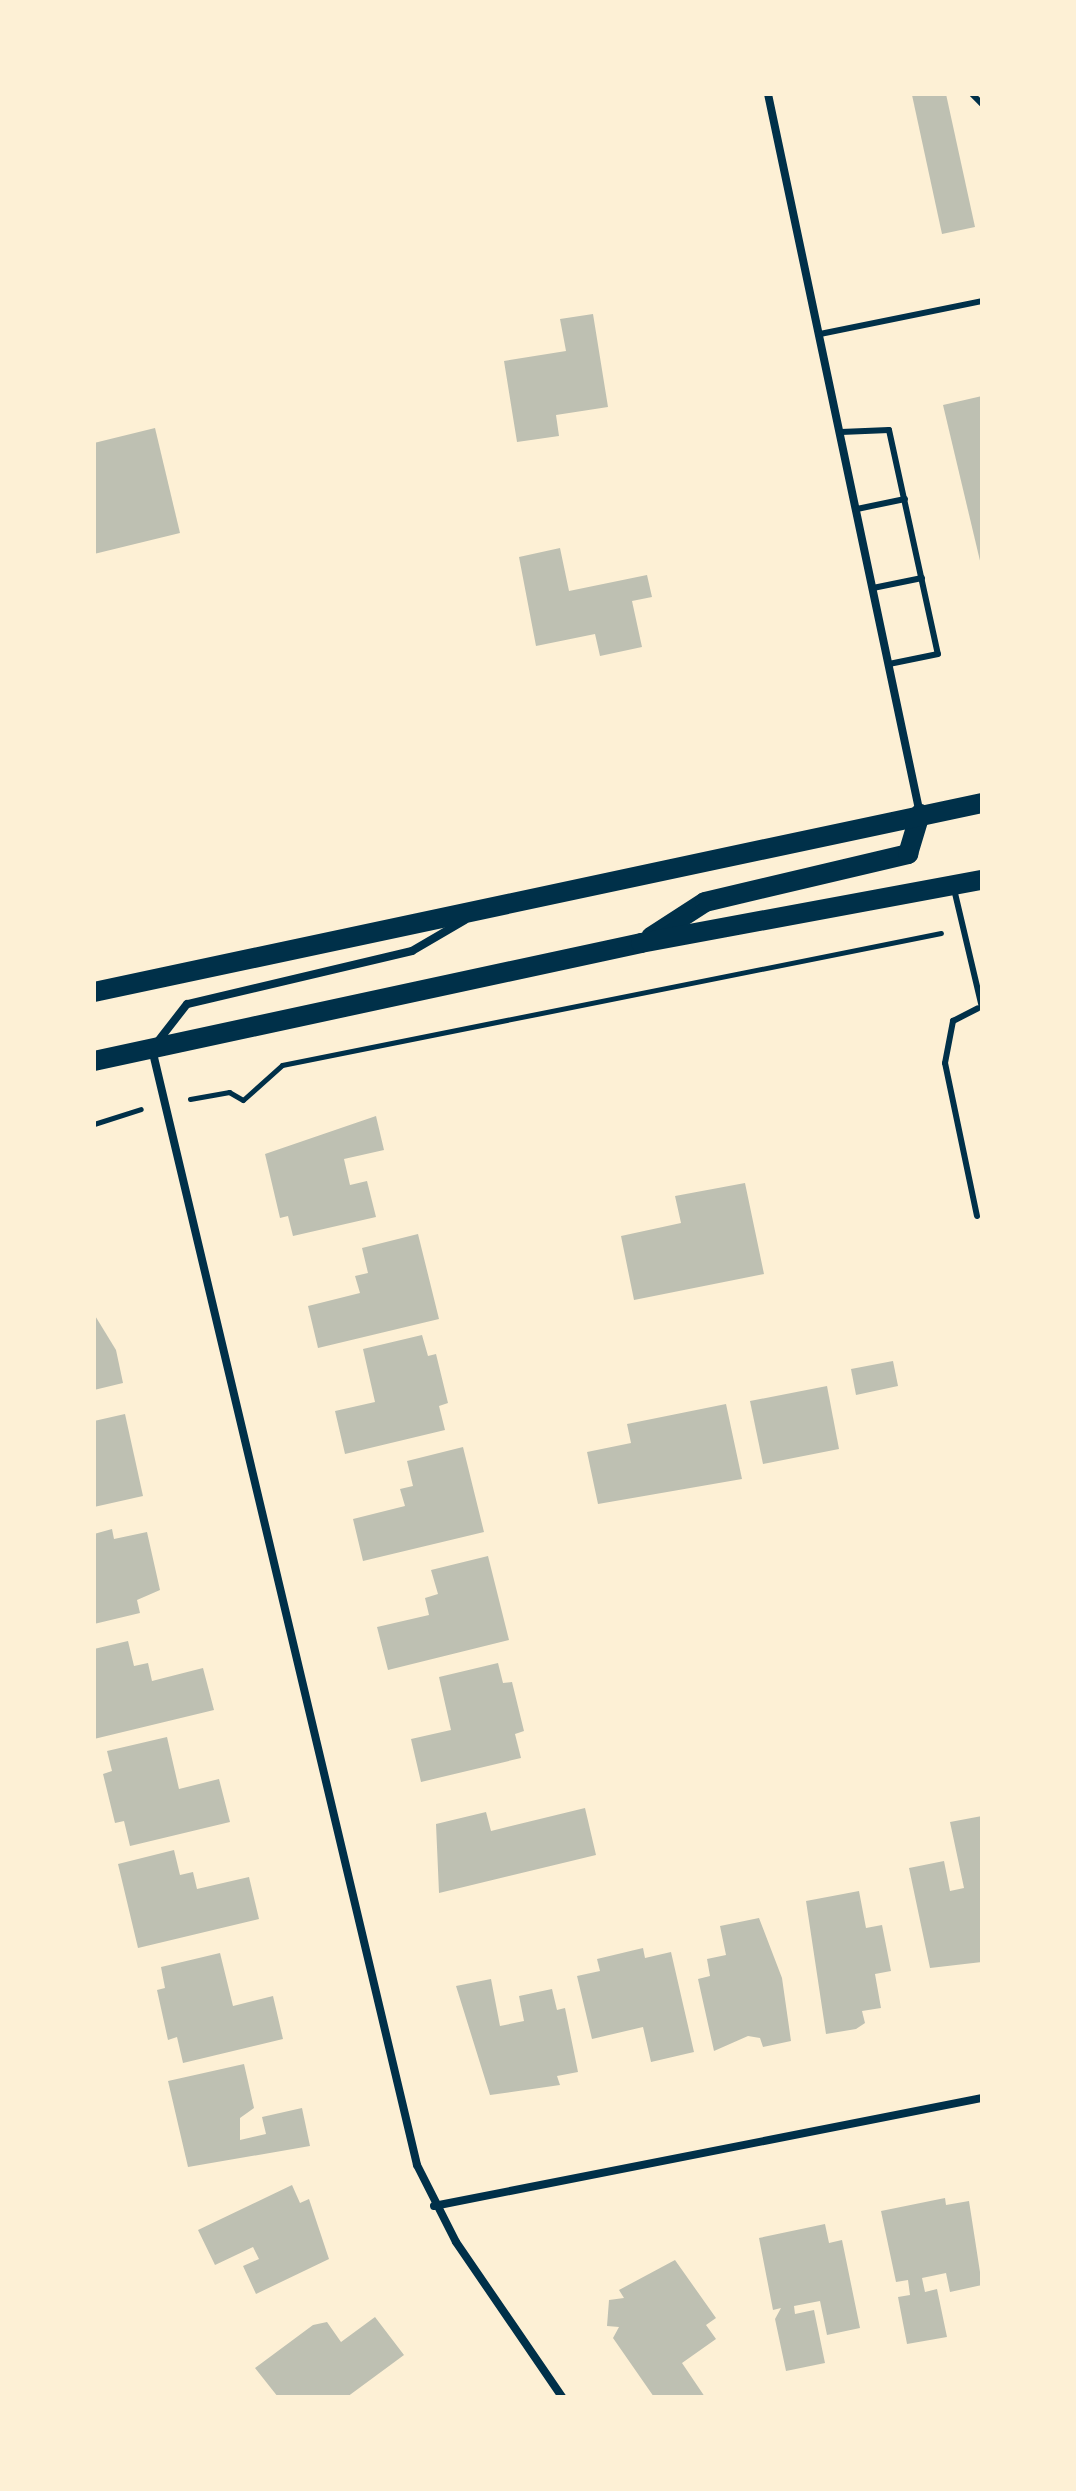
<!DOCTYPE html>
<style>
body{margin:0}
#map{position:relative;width:1076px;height:2491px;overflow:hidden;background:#fdf0d5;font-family:"PT Sans Narrow",sans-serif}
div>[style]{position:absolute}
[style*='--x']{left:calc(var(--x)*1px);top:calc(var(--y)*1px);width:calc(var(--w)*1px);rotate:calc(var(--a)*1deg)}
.building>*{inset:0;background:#bec0b2}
.path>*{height:5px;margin:-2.5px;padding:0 2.5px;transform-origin:2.5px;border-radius:2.5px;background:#003049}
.service>*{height:6px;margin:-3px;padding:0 3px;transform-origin:3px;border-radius:3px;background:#003049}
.minor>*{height:8px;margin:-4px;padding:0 4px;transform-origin:4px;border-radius:4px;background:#003049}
.primary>*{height:20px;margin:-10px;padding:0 10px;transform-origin:10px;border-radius:10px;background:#003049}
span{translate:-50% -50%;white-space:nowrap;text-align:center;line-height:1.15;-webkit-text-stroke:7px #fdf0d5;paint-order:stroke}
.frame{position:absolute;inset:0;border:96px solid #fdf0d5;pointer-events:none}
</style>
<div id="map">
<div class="building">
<i style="clip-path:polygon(946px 94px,975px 227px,942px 234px,912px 95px)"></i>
<i style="clip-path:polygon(593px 314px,608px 407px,556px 415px,559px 436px,517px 442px,504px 361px,566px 351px,560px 319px)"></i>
<i style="clip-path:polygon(982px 396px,982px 565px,981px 565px,943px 405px)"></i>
<i style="clip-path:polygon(155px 428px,180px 533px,94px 554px,94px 443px)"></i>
<i style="clip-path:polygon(560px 548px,569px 591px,647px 575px,652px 597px,632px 601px,642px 647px,600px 656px,595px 634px,536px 646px,519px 557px)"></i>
<i style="clip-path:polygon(376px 1116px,384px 1150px,344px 1159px,350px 1185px,367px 1181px,376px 1217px,293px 1236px,288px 1216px,280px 1218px,265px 1154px)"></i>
<i style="clip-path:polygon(745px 1183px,764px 1274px,634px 1300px,621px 1236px,681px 1223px,675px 1196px)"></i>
<i style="clip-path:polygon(418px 1234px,439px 1319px,318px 1348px,308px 1306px,360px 1293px,355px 1276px,368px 1273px,362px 1248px)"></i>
<i style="clip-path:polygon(94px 1314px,116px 1350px,123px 1383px,94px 1390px)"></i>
<i style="clip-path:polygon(422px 1335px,428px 1356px,436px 1354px,448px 1403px,439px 1406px,445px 1430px,345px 1454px,335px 1411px,375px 1402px,363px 1349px)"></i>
<i style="clip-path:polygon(893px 1361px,898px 1386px,856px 1395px,851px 1369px)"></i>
<i style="clip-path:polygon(827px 1386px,839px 1449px,763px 1464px,750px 1401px)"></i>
<i style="clip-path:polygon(726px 1404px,742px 1479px,598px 1504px,587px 1452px,631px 1443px,627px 1424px)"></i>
<i style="clip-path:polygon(125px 1414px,143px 1496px,94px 1507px,94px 1421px)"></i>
<i style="clip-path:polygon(463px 1447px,484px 1532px,363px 1561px,353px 1519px,405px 1506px,400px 1489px,413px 1486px,407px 1461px)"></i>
<i style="clip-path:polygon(112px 1529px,114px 1539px,147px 1532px,160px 1590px,137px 1600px,140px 1613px,94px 1624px,94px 1534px)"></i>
<i style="clip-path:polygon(488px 1556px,509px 1640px,388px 1670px,377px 1627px,429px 1615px,425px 1598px,438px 1594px,431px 1570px)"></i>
<i style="clip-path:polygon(128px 1641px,134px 1666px,148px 1663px,152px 1681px,203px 1668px,214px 1710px,94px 1739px,94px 1649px)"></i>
<i style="clip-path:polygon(498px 1663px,503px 1683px,512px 1682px,524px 1731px,515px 1734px,521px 1758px,421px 1782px,411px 1739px,451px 1730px,439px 1677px)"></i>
<i style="clip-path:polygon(167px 1737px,179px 1789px,219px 1779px,230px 1822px,130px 1846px,124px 1821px,115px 1823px,103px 1774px,112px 1771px,107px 1751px)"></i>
<i style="clip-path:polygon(585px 1808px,596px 1855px,439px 1893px,436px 1824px,486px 1812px,491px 1831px)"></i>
<i style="clip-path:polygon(982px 1816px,982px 1962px,930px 1968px,909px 1868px,944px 1861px,950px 1891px,964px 1888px,950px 1822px)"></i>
<i style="clip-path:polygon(174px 1850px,180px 1875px,193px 1872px,197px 1889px,249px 1877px,259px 1919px,138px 1948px,118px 1864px)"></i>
<i style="clip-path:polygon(859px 1891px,866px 1928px,882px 1925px,891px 1971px,875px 1974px,881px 2008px,862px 2011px,865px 2023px,856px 2029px,826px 2034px,806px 1901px)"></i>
<i style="clip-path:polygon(759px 1918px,782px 1978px,791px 2041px,763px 2047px,760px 2038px,748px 2036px,714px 2051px,698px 1979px,710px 1976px,707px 1959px,726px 1955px,720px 1926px)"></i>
<i style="clip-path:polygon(643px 1948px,645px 1958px,671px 1952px,694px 2052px,651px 2062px,643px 2027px,592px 2039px,577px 1976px,600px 1971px,597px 1959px)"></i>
<i style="clip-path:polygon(220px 1953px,233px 2006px,273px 1996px,283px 2039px,183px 2063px,177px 2037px,168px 2040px,157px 1990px,165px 1988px,161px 1967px)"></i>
<i style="clip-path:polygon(491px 1979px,500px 2026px,524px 2021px,519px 1996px,552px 1989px,557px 2010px,565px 2008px,578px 2072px,557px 2076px,560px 2085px,490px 2095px,456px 1986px)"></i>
<i style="clip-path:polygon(244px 2064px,254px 2108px,240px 2118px,240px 2140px,266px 2134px,262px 2117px,302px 2108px,310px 2146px,188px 2167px,168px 2081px)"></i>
<i style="clip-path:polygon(292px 2185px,300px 2203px,309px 2199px,329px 2259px,256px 2294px,243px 2266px,259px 2259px,253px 2247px,215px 2265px,198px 2230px)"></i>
<i style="clip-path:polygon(945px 2198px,946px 2205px,969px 2201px,982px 2285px,950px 2292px,946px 2273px,922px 2278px,925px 2292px,937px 2289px,947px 2337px,907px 2344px,898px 2297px,910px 2295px,908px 2280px,896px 2282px,881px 2211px)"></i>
<i style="clip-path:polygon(825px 2224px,829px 2243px,842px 2240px,860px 2328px,827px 2335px,820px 2301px,794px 2306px,795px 2314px,814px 2310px,825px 2363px,786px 2371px,775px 2319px,781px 2308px,773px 2310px,759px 2238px)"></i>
<i style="clip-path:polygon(675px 2260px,716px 2318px,706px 2325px,716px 2339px,682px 2363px,705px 2397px,654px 2397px,613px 2338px,619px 2327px,607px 2326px,609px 2300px,624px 2298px,619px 2290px)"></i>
<i style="clip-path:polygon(375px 2317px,404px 2355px,347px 2397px,278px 2397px,255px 2368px,313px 2325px,327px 2322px,341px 2342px)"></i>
</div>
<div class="path">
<i style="--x:190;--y:1099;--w:40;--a:-10"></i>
<i style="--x:229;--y:1092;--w:16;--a:30"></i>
<i style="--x:243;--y:1100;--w:52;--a:-41.9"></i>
<i style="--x:282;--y:1065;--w:672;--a:-11.33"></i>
<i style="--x:94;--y:1124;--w:49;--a:-17.7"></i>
</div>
<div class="service">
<i style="--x:972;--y:94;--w:14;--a:45"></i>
<i style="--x:820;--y:334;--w:165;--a:-11.5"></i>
<i style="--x:841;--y:432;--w:48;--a:-2.4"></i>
<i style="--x:889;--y:430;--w:229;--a:77.7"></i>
<i style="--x:938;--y:654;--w:50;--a:168.5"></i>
<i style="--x:857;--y:509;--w:49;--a:-11.8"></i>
<i style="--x:873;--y:588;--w:50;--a:-11.5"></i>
<i style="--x:954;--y:889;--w:121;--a:76.7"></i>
<i style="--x:977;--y:1216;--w:156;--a:-101.8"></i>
<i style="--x:945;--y:1063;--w:43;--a:-79.2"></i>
<i style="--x:953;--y:1021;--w:28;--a:-27"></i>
</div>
<div class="minor">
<i style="--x:768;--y:94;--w:736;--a:78.08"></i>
<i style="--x:465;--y:920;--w:61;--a:149.7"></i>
<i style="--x:412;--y:951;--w:231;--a:166.7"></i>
<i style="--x:187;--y:1004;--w:57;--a:127.9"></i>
<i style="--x:152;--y:1049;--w:1147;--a:76.64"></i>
<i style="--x:417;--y:2165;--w:86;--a:63.1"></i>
<i style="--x:456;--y:2242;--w:188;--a:55.6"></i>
<i style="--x:434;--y:2206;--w:559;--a:-11.15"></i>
</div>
<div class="primary">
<i style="--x:651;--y:937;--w:64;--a:-32.9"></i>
<i style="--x:705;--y:902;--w:209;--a:-13.3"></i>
<i style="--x:908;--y:854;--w:42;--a:-73.3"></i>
<i style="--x:94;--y:992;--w:908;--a:-12.02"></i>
<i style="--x:94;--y:1061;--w:560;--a:-12.17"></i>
<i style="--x:641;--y:943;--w:347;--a:-10.5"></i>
</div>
<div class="frame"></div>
</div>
